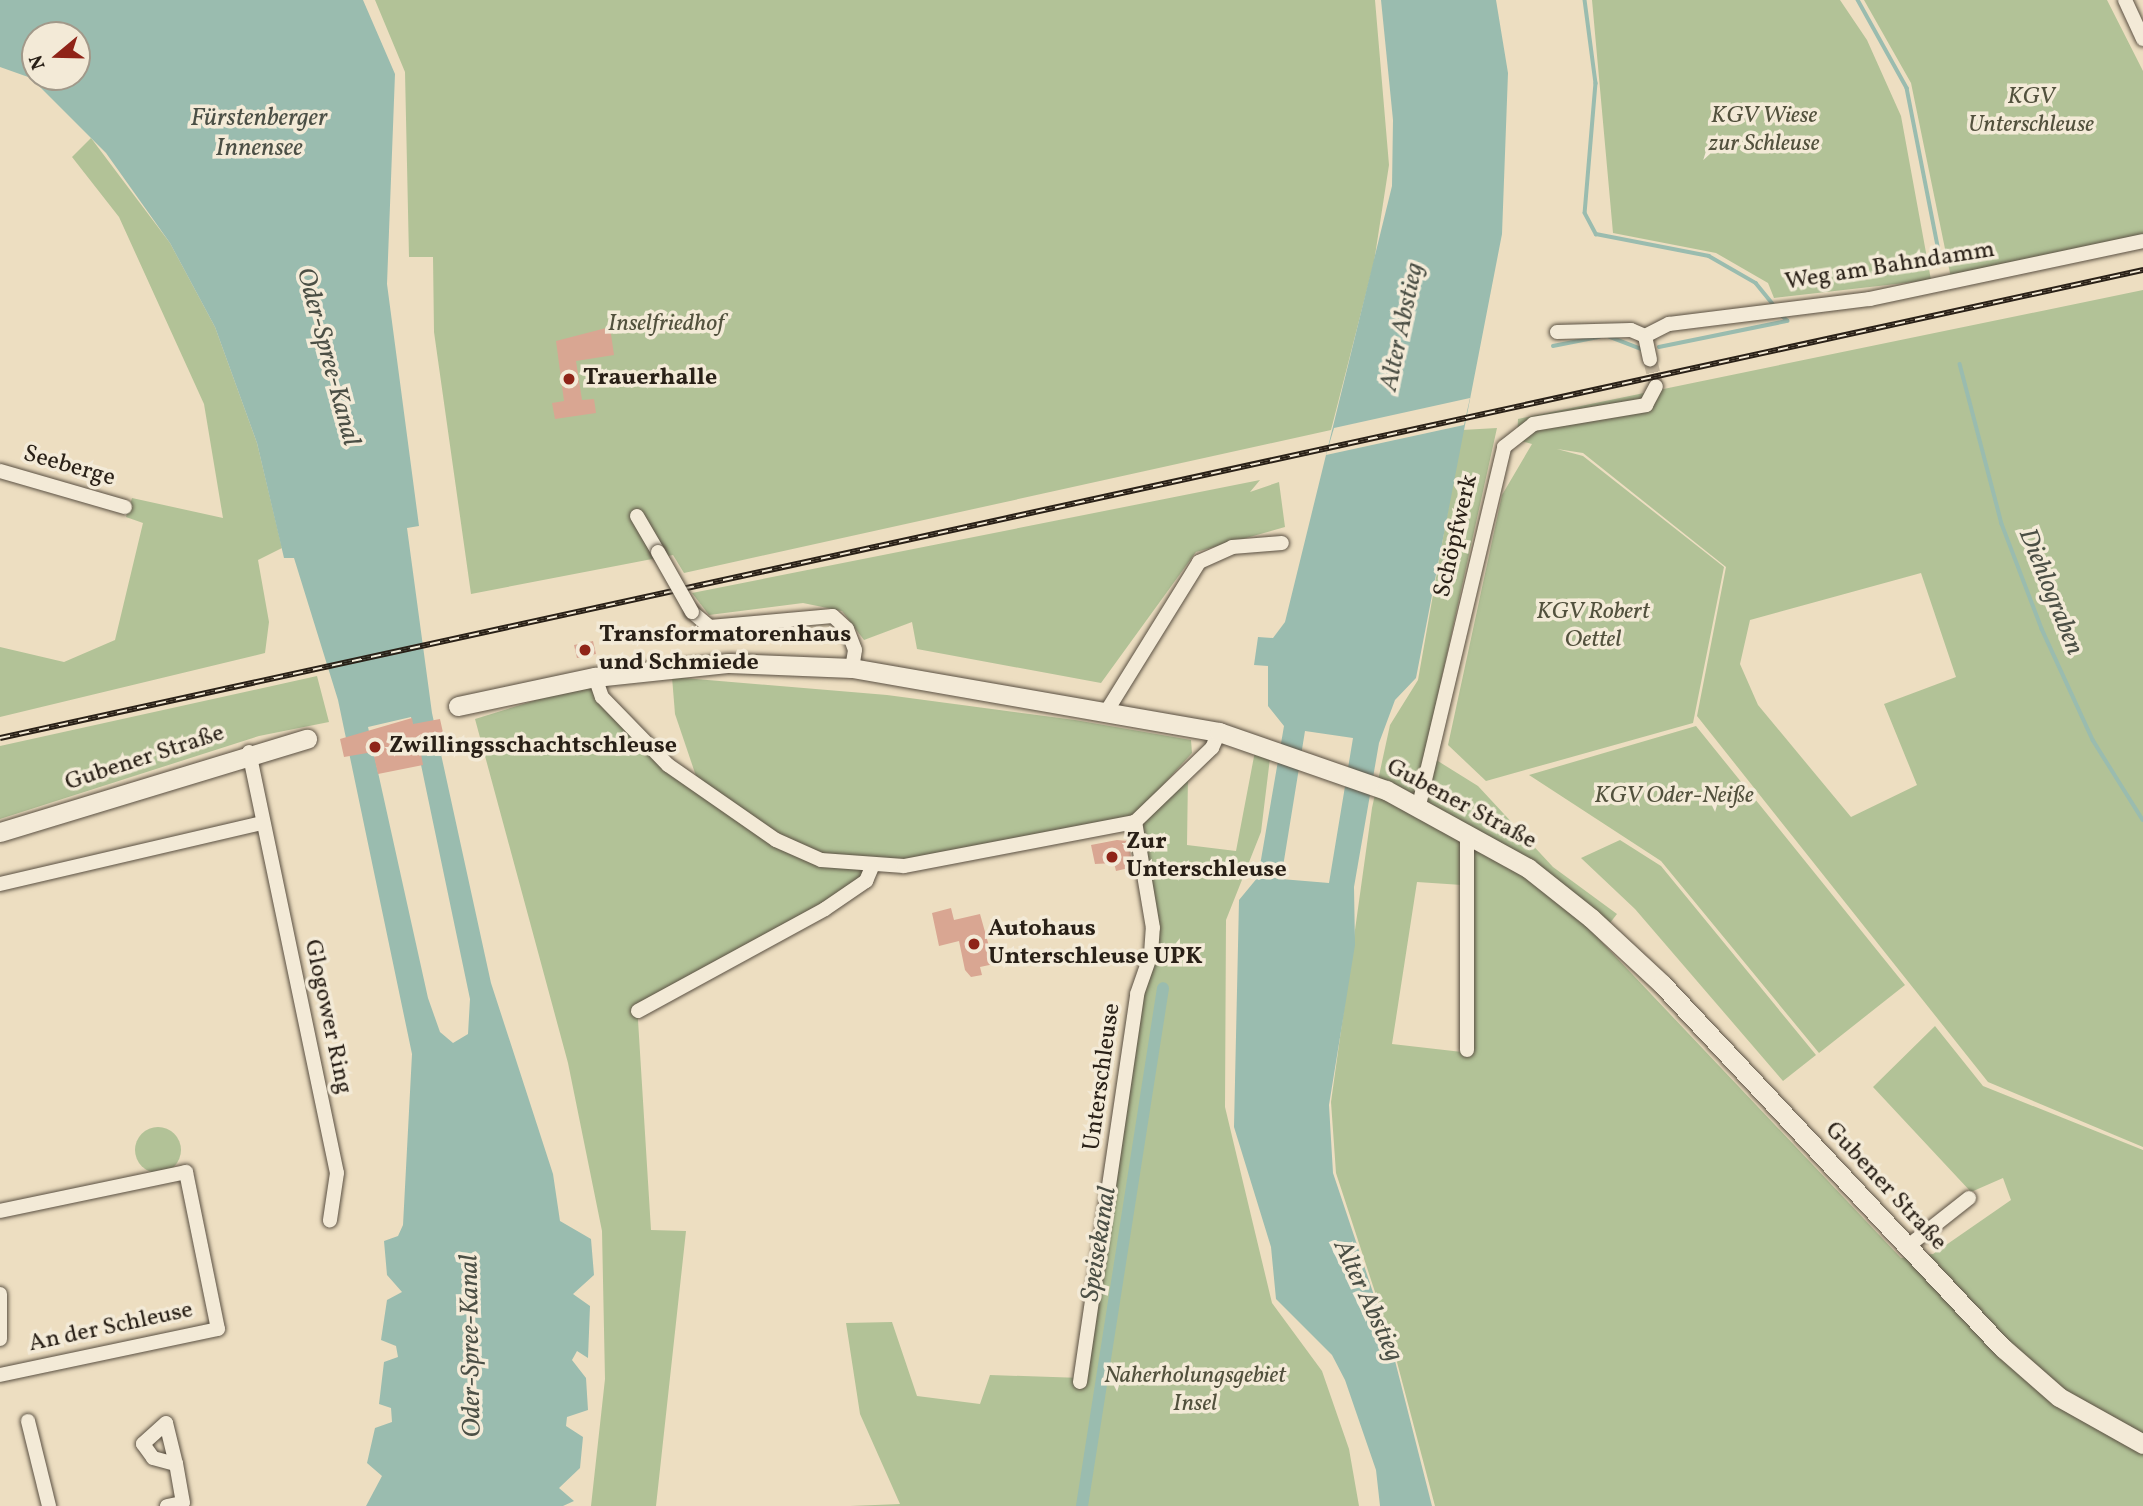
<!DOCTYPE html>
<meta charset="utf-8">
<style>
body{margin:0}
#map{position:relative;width:2143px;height:1506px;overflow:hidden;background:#eddec1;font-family:Vollkorn,serif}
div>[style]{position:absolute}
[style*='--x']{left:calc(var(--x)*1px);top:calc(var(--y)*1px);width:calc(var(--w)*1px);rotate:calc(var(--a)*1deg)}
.green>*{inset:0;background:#b2c297}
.round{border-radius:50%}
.water>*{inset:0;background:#9abcaf}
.pier>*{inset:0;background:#eddec1}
.stream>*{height:3.5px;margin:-1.75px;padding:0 1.75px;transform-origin:1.75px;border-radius:1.75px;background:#9abcaf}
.canal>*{height:12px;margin:-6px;padding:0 6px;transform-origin:6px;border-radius:6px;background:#9abcaf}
.building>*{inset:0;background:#d9a692}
.street-tunnel>*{height:14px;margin-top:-7px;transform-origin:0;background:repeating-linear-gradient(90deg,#c6b89f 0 14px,transparent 0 21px)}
.roads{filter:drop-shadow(0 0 2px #5a5042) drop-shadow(0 0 2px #5a5042)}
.street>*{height:14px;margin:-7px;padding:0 7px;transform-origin:7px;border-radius:7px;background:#f3ead7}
.secondary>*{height:19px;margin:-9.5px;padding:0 9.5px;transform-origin:9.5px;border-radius:9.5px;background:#f3ead7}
.rail>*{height:6px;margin-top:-3px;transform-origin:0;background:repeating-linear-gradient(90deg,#f3ead7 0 10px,#292017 0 20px);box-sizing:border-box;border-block:2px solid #292017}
.bridges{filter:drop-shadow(0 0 2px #5a5042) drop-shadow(0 0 2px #5a5042)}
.street-bridge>*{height:14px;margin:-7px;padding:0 7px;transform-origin:7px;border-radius:7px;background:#f3ead7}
.dots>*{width:19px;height:19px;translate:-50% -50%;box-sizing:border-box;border:4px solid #f3ead7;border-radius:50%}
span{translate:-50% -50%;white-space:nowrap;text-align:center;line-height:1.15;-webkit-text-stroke:7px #f3ead7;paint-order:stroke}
.park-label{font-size:24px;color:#52513d;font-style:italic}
.street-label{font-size:24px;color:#292017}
.poi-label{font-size:24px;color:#292017;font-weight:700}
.left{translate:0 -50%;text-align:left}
.water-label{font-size:26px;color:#4b4f45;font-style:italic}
.north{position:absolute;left:21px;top:21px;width:70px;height:70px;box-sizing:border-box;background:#f3ead7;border:2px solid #a2998a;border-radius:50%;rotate:251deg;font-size:19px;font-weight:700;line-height:28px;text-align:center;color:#292017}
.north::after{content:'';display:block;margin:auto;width:24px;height:32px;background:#8f2418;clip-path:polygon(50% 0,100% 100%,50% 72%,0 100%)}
</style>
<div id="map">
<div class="green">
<i style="clip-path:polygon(375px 0,1375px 0,1389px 165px,1374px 262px,1331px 430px,684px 573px,673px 555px,471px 594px,434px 332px,433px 257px,409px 257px,405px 72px)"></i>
<i style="clip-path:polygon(1592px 0,1840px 0,1867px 40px,1901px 116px,1931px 280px,1774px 298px,1768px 283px,1716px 253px,1613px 233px)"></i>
<i style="clip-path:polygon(1864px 0,2107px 0,2143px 71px,2143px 239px,1951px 278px,1911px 83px)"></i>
<i style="clip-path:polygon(91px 138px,170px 243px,215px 327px,257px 443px,282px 548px,258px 560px,269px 622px,265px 653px,0 717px,0 647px,64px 662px,115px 640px,143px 523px,126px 517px,132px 498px,223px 518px,204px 404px,119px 217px,72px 157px)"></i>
<i style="clip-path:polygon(evenodd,2143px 290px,2143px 1147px,1988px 1082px,1697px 716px,1726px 567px,1583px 453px,1557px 449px,1583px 456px,1724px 567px,1693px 723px,1486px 781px,1448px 745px,1502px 495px,1532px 444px,1517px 440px,1518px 419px,2143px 290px,1921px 573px,1956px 677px,1884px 704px,1917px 785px,1851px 817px,1758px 705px,1740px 664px,1750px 620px,1921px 573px)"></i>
<i style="clip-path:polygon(evenodd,1497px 428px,1425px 753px,1478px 786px,1553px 867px,1617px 914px,1598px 938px,1901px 1258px,1933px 1254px,2011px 1200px,2003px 1178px,1971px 1192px,1873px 1087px,1935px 1026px,1983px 1086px,2143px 1150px,2143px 1506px,1435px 1506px,1393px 1347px,1336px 1173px,1331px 1102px,1372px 808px,1390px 725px,1418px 680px,1462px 430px,1497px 428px,1417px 882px,1462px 885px,1462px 1052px,1392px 1044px,1417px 882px)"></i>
<i style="clip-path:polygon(1260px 480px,1250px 492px,1279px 482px,1285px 527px,1196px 552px,1101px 683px,917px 649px,912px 622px,864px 640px,842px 611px,803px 603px,709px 615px,692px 593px)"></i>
<i style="clip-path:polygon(317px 676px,329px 722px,259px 736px,0 819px,0 746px)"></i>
<i style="clip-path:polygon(672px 677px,887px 695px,1075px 720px,1191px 740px,1192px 753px,1133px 818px,916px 860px,821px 857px,777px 837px,697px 779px,675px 714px)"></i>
<i style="clip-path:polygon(591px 683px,599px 698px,773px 844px,869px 870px,864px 880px,637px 1004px,651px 1230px,686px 1231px,656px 1506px,591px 1506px,605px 1379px,602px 1231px,568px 1063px,475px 719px)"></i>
<i style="clip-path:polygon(1696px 726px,1905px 985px,1819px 1053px,1661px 861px,1529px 775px)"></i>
<i style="clip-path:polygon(1256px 746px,1271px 750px,1261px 832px,1226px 920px,1225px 1107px,1272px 1303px,1322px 1371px,1349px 1449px,1359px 1506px,850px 1506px,900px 1504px,860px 1414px,846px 1323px,892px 1322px,917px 1396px,980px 1404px,990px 1375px,1082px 1378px,1139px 996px,1154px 956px,1137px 823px,1188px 775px,1187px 845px,1236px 851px)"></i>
<i style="clip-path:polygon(1620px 840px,1661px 866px,1816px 1055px,1783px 1081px,1635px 909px,1581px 858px)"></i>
<i class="round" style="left:135px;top:1127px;width:46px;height:46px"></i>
</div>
<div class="water">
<i style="clip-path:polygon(evenodd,0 0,363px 0,395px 74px,387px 284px,419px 526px,407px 528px,432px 713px,491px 983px,553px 1174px,560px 1221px,591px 1239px,594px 1275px,573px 1294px,590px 1306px,588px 1358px,577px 1351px,572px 1360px,586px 1378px,588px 1410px,567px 1417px,566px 1426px,583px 1437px,580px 1468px,559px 1488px,574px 1501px,563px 1506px,366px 1506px,382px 1476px,367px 1463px,375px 1428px,392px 1422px,391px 1408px,379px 1404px,384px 1362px,398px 1357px,396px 1346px,381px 1340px,387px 1300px,402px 1292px,387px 1275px,384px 1241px,398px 1236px,403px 1225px,412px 1054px,338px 700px,294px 558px,284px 558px,257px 443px,215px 327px,170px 243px,106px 153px,31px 78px,0 67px,0 0,35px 35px,77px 35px,77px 77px,35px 77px,35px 35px,0 0,411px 717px,470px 999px,468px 1034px,453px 1043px,440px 1032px,428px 998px,368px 727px,411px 717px)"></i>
<i style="clip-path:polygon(evenodd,1381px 0,1496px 0,1508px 73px,1502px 234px,1416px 678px,1395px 700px,1379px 743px,1354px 887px,1355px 945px,1329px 1105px,1333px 1173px,1392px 1349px,1432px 1506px,1380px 1506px,1376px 1470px,1345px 1380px,1332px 1355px,1276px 1299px,1271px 1247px,1234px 1127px,1239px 900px,1258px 877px,1284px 726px,1268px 706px,1268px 666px,1254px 665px,1258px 637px,1273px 638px,1285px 622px,1392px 186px,1393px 120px,1381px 0,1305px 731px,1353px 738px,1329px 883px,1281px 879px,1305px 731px)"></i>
</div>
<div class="pier">
<i style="clip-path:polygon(1470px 398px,1464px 425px,1326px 455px,1334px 428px)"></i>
</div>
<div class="stream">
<i style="--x:1585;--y:0;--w:84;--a:82.5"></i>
<i style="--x:1596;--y:83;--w:130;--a:94.8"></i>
<i style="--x:1585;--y:213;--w:24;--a:62"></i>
<i style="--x:1596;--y:234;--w:115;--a:11"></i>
<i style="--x:1709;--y:256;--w:54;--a:29.9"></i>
<i style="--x:1756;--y:283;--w:27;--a:51"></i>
<i style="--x:1858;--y:0;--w:101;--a:60.9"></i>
<i style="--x:1907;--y:88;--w:177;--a:78.9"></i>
<i style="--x:1610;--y:337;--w:33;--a:21"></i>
<i style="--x:1553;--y:346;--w:47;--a:-11.1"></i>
<i style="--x:1659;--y:347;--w:131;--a:-11.5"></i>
<i style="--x:1787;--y:321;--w:7;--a:-135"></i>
<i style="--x:1960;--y:364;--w:165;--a:75.3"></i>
<i style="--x:2002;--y:524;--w:112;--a:69.1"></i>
<i style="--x:2042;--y:629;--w:122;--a:65.3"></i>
<i style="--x:2093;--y:740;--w:94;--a:58"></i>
</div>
<div class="canal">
<i style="--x:1082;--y:1506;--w:524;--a:-81.11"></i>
</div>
<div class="building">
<i style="clip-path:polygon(610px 327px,614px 355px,576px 361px,582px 400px,594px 399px,596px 413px,555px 419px,552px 403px,564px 401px,556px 341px)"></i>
<i style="clip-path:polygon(593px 641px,596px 654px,577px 658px,574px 645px)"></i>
<i style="clip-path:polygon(412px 718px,413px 724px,440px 719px,444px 737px,419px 742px,423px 765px,378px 774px,373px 752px,344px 757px,340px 739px)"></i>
<i style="clip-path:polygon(1117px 840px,1128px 841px,1133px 867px,1116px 871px,1114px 863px,1095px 864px,1091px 845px)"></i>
<i style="clip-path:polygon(951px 908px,954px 920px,980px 914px,994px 964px,980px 967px,982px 975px,971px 977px,965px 970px,959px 941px,939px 946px,932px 913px)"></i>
</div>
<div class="street-tunnel">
<i style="--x:1650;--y:359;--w:28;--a:77"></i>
</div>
<div class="roads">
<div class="street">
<i style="--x:2125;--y:0;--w:43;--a:65.2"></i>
<i style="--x:1557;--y:332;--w:74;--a:-1.5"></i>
<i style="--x:1631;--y:330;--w:15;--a:23"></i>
<i style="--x:1645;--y:336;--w:24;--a:78"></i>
<i style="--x:1645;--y:336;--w:27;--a:-27"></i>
<i style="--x:1669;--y:324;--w:203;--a:-7.1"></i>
<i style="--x:1870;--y:299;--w:279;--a:-12"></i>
<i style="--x:0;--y:471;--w:130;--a:16.1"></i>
<i style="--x:637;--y:516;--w:42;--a:59.7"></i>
<i style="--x:692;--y:612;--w:23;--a:40"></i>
<i style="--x:710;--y:627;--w:123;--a:-5.1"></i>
<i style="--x:833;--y:616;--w:19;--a:43"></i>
<i style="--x:847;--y:629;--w:22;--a:69"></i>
<i style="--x:855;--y:650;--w:18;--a:99"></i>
<i style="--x:595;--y:677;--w:21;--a:71"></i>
<i style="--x:602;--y:697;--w:95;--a:45.9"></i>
<i style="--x:668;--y:765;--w:131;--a:34.8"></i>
<i style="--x:776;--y:840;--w:49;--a:24"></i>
<i style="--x:821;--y:860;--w:83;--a:4.1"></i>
<i style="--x:904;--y:866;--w:235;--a:-10.8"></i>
<i style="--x:1108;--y:709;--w:173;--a:-58.2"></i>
<i style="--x:1199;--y:562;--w:36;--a:-24"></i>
<i style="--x:1232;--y:547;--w:50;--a:-4.6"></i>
<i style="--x:249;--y:752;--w:430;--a:78.2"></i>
<i style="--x:337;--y:1173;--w:48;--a:98.5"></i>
<i style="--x:1419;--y:805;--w:368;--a:-76.6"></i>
<i style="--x:1504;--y:447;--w:37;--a:-38"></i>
<i style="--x:1533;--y:424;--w:115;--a:-9.5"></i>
<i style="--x:1646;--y:405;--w:21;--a:-62"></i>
<i style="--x:0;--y:884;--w:270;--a:-13.1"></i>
<i style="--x:638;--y:1011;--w:213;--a:-28.6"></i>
<i style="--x:825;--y:909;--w:50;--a:-34.3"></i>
<i style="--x:866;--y:881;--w:15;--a:-67"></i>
<i style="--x:1467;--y:1050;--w:215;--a:-90"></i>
<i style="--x:0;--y:1211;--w:190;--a:-11.8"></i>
<i style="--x:186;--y:1172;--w:160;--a:78.5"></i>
<i style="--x:218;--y:1329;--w:223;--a:168.1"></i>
<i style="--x:1907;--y:1247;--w:79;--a:-38.3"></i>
<i style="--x:0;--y:1294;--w:45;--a:90"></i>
<i style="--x:1080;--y:1382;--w:392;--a:-81.6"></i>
<i style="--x:1137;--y:994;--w:42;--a:-70.7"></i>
<i style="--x:1151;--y:954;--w:26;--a:-86"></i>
<i style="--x:1153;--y:928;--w:108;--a:-99.6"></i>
<i style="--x:1135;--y:822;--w:107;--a:-43.9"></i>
<i style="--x:1212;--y:748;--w:17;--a:-66"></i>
<i style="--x:28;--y:1421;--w:88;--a:76.1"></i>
<i style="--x:167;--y:1506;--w:16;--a:-11"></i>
<i style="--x:183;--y:1503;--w:40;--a:-100"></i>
<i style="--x:176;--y:1464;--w:42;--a:-103.7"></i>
<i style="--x:166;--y:1423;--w:31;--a:138"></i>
<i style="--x:143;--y:1444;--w:17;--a:54"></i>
<i style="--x:153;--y:1458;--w:24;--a:15"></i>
</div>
<div class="secondary">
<i style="--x:458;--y:706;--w:140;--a:-12"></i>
<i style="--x:595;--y:677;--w:135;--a:-6"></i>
<i style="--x:729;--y:663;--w:123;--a:2.3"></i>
<i style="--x:852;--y:668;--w:373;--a:9.9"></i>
<i style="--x:1219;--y:732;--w:177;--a:19.2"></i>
<i style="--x:1386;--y:790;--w:162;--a:28.8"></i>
<i style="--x:1528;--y:868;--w:80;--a:38.4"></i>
<i style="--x:1591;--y:918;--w:97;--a:42.9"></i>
<i style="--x:1662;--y:984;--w:499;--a:46.9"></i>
<i style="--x:2003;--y:1348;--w:74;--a:41.2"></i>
<i style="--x:2059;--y:1397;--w:96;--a:29.2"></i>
<i style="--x:0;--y:832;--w:321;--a:-16.9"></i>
</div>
</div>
<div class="rail">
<i style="--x:0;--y:738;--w:2194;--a:-12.32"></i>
</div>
<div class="bridges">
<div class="street-bridge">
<i style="--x:658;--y:552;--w:69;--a:60.5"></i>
</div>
</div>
<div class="dots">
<i style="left:569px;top:379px;background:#8f2418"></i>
<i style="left:585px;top:650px;background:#8f2418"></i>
<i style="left:375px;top:747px;background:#8f2418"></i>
<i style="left:1112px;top:857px;background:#8f2418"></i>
<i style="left:974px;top:944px;background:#8f2418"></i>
</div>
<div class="park-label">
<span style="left:2031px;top:112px">KGV<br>Unterschleuse</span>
<span style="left:1764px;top:131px">KGV Wiese<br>zur Schleuse</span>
<span style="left:666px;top:325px">Inselfriedhof</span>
<span style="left:1593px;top:627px">KGV Robert<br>Oettel</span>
<span style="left:1674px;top:797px">KGV Oder-Neiße</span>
<span style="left:1195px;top:1391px">Naherholungsgebiet<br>Insel</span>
</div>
<div class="street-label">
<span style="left:1890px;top:267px;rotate:-9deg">Weg am Bahndamm</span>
<span style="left:69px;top:467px;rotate:16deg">Seeberge</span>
<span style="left:1457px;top:536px;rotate:-77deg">Schöpfwerk</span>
<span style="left:145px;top:759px;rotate:-18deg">Gubener Straße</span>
<span style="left:1461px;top:805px;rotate:28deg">Gubener Straße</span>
<span style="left:327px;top:1017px;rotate:78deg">Glogower Ring</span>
<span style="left:1103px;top:1077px;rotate:-82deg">Unterschleuse</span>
<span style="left:1885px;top:1187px;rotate:47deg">Gubener Straße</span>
<span style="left:111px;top:1328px;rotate:-12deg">An der Schleuse</span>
</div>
<div class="poi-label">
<span class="left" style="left:583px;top:379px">Trauerhalle</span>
<span class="left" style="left:599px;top:650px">Transformatorenhaus<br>und Schmiede</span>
<span class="left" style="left:389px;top:747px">Zwillingsschachtschleuse</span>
<span class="left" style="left:1126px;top:857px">Zur<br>Unterschleuse</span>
<span class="left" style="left:988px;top:944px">Autohaus<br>Unterschleuse UPK</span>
</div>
<div class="water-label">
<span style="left:259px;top:134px">Fürstenberger<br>Innensee</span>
<span style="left:1403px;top:327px;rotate:-78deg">Alter Abstieg</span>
<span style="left:327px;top:357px;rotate:75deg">Oder-Spree-Kanal</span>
<span style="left:2050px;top:592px;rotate:68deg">Diehlograben</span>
<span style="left:1100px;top:1244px;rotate:-81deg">Speisekanal</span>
<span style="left:1367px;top:1301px;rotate:65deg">Alter Abstieg</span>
<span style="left:472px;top:1346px;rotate:-91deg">Oder-Spree-Kanal</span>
</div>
<div class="north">N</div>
</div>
